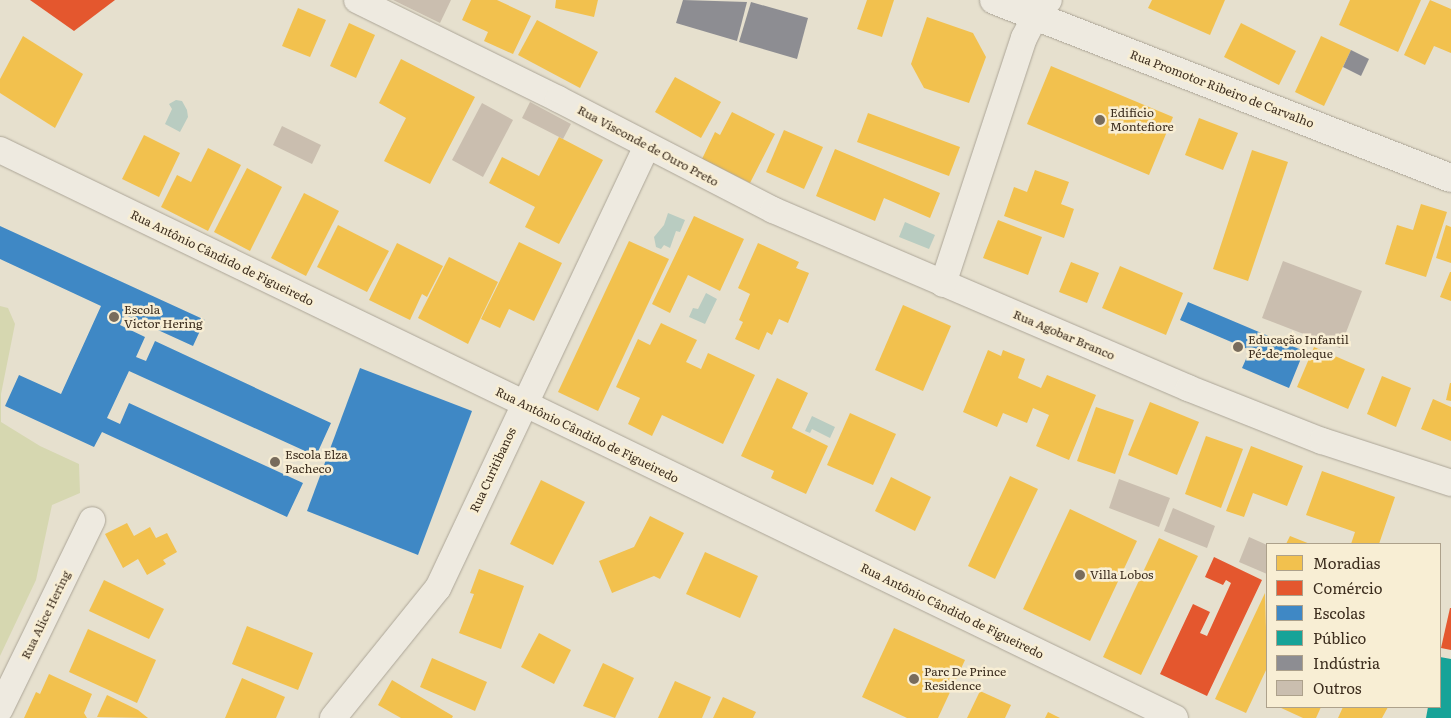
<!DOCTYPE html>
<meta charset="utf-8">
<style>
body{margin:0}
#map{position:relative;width:1451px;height:718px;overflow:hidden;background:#e6e0ce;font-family:Literata,serif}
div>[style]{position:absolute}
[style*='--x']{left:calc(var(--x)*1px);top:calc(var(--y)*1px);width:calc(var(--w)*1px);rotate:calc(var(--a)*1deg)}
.green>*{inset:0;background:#d6d7b0}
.water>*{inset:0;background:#b9ccc1}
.homes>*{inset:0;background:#f2c14e}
.shops>*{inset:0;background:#e4572e}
.schools>*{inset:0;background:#3f88c5}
.public>*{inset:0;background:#17a398}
.industry>*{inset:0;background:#8d8d92}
.building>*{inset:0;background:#cabeaf}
.roads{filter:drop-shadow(0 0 1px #aca597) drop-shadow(0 0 1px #aca597)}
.street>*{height:26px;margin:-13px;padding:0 13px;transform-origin:13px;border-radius:13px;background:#eeeae0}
.secondary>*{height:28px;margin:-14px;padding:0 14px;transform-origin:14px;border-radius:14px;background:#eeeae0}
.dots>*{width:14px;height:14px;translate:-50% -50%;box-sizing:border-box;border:2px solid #f8eed4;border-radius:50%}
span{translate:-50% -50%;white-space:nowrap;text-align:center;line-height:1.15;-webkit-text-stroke:5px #f8eed4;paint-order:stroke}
.street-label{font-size:12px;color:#3c2d1e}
.poi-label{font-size:12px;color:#3c2d1e}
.left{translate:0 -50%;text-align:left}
.legend{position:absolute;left:1266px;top:543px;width:175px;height:165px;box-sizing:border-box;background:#f8eed4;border:1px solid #ada18b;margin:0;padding:6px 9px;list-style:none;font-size:15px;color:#3c2d1e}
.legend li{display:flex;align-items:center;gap:10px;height:25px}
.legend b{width:25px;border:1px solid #ada18b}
</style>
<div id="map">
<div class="green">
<i style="clip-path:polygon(0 306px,8px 308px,15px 324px,1px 394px,1px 422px,40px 446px,79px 464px,80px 493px,52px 505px,36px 580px,0 656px)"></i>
</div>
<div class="water">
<i style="clip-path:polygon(176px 100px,182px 101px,187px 110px,188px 117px,180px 132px,165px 124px,172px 109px,169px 104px)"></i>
<i style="clip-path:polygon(668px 213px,685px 220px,680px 232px,676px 231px,670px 248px,664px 245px,661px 249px,656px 247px,654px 237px,664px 225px)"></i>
<i style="clip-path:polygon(905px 222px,935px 235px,929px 249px,899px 237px)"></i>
<i style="clip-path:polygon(706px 293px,717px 299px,705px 324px,689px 317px,693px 308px,698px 309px)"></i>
<i style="clip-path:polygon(812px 416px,835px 427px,830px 438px,812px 429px,810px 433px,805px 431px)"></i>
</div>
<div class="homes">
<i style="clip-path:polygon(471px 0,497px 0,531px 16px,513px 54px,484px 41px,488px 32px,462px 20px)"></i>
<i style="clip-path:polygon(556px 0,598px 0,594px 17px,555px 8px)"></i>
<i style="clip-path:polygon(867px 0,894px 0,882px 37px,857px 29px)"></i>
<i style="clip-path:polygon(1152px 0,1225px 0,1210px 35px,1148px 8px)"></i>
<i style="clip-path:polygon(1350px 0,1421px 0,1398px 52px,1339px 25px)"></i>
<i style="clip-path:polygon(1430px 0,1451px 9px,1451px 53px,1434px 46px,1425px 65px,1404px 55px)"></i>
<i style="clip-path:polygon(298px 8px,326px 20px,310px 57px,282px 46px)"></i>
<i style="clip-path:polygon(927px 17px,973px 33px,986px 57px,969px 103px,924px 88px,911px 64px)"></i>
<i style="clip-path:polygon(537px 20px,598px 52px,580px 88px,518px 55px)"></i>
<i style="clip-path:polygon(349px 23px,375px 35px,356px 78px,330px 66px)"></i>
<i style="clip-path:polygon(1241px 23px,1296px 51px,1279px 85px,1224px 57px)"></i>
<i style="clip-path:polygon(23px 36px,83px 74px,55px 128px,0 93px,0 79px)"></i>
<i style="clip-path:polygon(1321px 36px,1351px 50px,1324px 106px,1295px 92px)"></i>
<i style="clip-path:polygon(401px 59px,475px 97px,430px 184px,384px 161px,406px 118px,379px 103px)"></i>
<i style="clip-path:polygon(1051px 66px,1173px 117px,1149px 175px,1027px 124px)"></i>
<i style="clip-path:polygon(675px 77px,721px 102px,701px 138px,655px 112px)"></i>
<i style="clip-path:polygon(732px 112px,775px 134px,750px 183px,702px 159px,715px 132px,720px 135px)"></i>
<i style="clip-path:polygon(868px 113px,960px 147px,949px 176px,857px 142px)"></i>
<i style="clip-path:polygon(1199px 118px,1238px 133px,1223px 170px,1185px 155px)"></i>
<i style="clip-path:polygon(784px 130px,823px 147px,804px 189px,766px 172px)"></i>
<i style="clip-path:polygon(144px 135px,180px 153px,159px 197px,122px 179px)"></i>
<i style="clip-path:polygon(559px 137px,603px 160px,559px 244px,525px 227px,535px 207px,489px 183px,502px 157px,539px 176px)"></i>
<i style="clip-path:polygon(208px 148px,241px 165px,208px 231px,161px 207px,177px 175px,191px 182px)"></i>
<i style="clip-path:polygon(835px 149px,940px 193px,930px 218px,884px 198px,875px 221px,816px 196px)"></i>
<i style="clip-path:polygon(1252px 150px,1288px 162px,1248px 281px,1213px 269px)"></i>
<i style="clip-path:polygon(247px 168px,282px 187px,250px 251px,214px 232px)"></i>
<i style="clip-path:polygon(1035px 170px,1069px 182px,1061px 204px,1074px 209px,1064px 238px,1004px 216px,1014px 187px,1027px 192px)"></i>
<i style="clip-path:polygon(304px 193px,339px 211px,306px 276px,271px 258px)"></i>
<i style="clip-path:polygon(1421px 204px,1447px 212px,1426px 277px,1385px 264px,1397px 225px,1413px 230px)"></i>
<i style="clip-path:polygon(694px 216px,744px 239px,720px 291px,688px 275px,670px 313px,652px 304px)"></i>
<i style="clip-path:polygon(998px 220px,1042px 237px,1028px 275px,983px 258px)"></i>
<i style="clip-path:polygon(338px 225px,389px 251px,367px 292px,317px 267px)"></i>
<i style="clip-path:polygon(1446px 225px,1451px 227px,1451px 263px,1436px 258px)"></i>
<i style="clip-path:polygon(629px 241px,669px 259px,598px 411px,558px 392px)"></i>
<i style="clip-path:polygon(519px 242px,562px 263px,534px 321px,509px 309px,500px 328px,481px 319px)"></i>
<i style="clip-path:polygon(397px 243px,443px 266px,427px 297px,422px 294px,410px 320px,369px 300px)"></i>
<i style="clip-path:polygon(758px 243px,799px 262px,796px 268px,809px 273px,788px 323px,779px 319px,772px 335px,767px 332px,759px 350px,735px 339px,743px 322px,739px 320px,750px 294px,738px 288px)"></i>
<i style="clip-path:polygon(449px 257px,498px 282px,468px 344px,418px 318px)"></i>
<i style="clip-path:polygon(1071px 262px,1099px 273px,1087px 303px,1059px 292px)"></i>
<i style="clip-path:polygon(1120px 266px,1183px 293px,1166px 335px,1102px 308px)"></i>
<i style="clip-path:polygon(1450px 272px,1451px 272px,1451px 301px,1440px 297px)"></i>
<i style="clip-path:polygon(903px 305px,951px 326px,923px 391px,875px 370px)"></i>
<i style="clip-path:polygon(661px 323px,697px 340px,686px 362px,701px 369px,708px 353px,755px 375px,723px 444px,662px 415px,652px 436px,628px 424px,640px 398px,616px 387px,638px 339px,650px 345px)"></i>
<i style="clip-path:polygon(1314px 347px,1365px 369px,1348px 409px,1297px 387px)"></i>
<i style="clip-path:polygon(988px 350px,1001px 356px,1003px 350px,1025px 359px,1018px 378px,1041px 388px,1047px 375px,1096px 395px,1069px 460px,1036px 446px,1049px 415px,1033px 408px,1027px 423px,1003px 413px,997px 427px,963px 412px)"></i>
<i style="clip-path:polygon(1382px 376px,1411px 388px,1396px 427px,1367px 414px)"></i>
<i style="clip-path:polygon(777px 378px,808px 393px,792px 428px,828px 446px,806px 494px,771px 478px,774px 471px,741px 456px)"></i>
<i style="clip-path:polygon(1450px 383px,1451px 383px,1451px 401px,1446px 400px)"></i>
<i style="clip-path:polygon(1433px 399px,1451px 407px,1451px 441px,1421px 429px)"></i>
<i style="clip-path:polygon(1150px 402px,1199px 422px,1177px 475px,1128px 455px)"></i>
<i style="clip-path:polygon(1096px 407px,1134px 420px,1115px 474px,1077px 461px)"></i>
<i style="clip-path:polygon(850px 413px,896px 434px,873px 485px,827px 465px)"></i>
<i style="clip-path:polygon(1206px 436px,1243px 449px,1221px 508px,1185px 494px)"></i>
<i style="clip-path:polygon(1251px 446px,1303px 466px,1287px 506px,1253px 493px,1244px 517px,1226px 511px)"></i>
<i style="clip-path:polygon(1322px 471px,1395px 497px,1379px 544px,1351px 544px,1355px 532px,1306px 515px)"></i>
<i style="clip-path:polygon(1010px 476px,1038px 489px,995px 579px,968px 566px)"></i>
<i style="clip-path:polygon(891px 477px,931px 497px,915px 531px,875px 511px)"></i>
<i style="clip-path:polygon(541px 480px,585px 502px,553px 565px,510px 544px)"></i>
<i style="clip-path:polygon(1070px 509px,1137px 541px,1090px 641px,1023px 609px)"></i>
<i style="clip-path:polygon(650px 516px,684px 533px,660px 579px,654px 576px,612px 593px,599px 561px,634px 547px)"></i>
<i style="clip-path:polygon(127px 523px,134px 536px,150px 527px,156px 538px,167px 533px,177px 552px,163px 560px,166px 564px,147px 575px,138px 559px,123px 568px,105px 534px)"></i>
<i style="clip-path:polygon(1290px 536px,1310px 544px,1286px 544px)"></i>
<i style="clip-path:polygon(1159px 538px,1198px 556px,1141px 675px,1103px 657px)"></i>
<i style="clip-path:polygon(705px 552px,758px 576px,740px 618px,686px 594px)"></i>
<i style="clip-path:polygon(479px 569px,524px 586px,501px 649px,459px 633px,474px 594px,470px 593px)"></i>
<i style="clip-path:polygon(104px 580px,164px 609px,149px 639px,89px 611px)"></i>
<i style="clip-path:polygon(1265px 593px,1267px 668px,1246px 713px,1215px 699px)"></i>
<i style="clip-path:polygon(247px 626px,313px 653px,298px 690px,232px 664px)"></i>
<i style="clip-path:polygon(894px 628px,965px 660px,938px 718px,907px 718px,862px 697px)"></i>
<i style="clip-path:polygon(88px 629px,156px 660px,137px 703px,69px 672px)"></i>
<i style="clip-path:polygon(539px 633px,571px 650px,554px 684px,521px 667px)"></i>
<i style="clip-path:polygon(432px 658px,487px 682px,475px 711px,420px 687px)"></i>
<i style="clip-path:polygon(603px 663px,634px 678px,615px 718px,583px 706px)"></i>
<i style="clip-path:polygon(49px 674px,92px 694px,84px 713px,87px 718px,24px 718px,36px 692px,40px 694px)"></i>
<i style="clip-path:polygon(242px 678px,285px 697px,276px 718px,225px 718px)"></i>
<i style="clip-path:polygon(392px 680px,453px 716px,452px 718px,401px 718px,378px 705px)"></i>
<i style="clip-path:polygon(675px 681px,711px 697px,702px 718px,658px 718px)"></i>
<i style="clip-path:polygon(980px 691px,1011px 705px,1005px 718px,967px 718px)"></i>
<i style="clip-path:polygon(107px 695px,138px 710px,148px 718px,97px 717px)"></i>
<i style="clip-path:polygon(723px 697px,756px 712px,753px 718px,713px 718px)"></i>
<i style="clip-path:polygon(1279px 707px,1321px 707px,1316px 718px,1303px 718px)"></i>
<i style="clip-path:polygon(1343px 707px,1388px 707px,1382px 718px,1338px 718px)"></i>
<i style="clip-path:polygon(1048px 712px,1060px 718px,1045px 718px)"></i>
</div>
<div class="shops">
<i style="clip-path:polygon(30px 0,115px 0,74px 31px)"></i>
<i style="clip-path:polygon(1214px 557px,1262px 580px,1207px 696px,1160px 674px,1193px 604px,1210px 612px,1200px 633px,1207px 636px,1231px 583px,1226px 580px,1223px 585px,1205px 577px)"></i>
<i style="clip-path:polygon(1450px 608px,1451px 608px,1451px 650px,1441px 648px)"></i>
</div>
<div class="schools">
<i style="clip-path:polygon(0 226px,205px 320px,193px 346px,125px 315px,120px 325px,145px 337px,136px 357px,146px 361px,155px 341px,331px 423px,316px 456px,129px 371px,107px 418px,120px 424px,129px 403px,303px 483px,287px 517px,102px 432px,94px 447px,5px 406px,19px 375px,61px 394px,101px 306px,0 259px)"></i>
<i style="clip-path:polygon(1188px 302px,1304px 351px,1289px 388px,1242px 368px,1250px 350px,1180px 320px)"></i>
<i style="clip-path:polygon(360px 368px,472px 411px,418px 555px,307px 511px)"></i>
</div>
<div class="public">
<i style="clip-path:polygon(1440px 657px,1451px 659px,1451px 718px,1426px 718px,1428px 707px,1440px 707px)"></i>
</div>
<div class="industry">
<i style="clip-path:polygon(683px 0,747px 2px,737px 41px,676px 23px)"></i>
<i style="clip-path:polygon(751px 2px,808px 18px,797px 59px,739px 42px)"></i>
<i style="clip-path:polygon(1351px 50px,1369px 59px,1361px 76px,1343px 67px)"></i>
</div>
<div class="building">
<i style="clip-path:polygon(393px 0,451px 0,440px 23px)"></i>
<i style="clip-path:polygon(530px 102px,571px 124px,563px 139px,522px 118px)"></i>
<i style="clip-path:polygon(482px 103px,513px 120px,483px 177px,452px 160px)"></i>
<i style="clip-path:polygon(282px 126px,321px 145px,312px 164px,273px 145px)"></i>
<i style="clip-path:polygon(1283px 261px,1362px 291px,1340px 348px,1262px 318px)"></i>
<i style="clip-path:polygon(1119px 479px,1170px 498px,1159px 527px,1109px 508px)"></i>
<i style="clip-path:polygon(1173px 508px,1215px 526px,1207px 548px,1164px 531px)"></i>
<i style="clip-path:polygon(1249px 537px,1267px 545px,1267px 574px,1239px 562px)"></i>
</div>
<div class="roads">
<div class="street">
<i style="--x:357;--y:0;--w:224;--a:26.2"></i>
<i style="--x:558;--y:99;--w:242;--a:27.3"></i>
<i style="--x:773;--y:210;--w:452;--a:23.2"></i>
<i style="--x:1188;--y:388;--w:144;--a:21.6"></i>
<i style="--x:1322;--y:441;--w:136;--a:18"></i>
<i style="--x:0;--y:150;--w:1305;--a:25.8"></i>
<i style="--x:943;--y:284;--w:259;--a:-71.8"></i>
<i style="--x:1024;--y:38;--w:25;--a:-63"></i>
<i style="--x:1035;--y:16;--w:21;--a:-49"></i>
<i style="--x:0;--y:709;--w:210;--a:-64"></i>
<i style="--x:333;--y:718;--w:167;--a:-51.1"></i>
<i style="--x:438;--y:588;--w:488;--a:-64.7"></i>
</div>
<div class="secondary">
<i style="--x:994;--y:0;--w:490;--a:21.3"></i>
</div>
</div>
<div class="dots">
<i style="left:1100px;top:120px;background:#786c5c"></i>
<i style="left:114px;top:317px;background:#786c5c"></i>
<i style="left:1238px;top:347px;background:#786c5c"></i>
<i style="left:275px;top:462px;background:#786c5c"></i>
<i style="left:1080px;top:575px;background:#786c5c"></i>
<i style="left:914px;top:679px;background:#786c5c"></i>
</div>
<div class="street-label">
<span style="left:1222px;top:89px;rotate:21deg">Rua Promotor Ribeiro de Carvalho</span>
<span style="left:648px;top:146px;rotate:28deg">Rua Visconde de Ouro Preto</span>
<span style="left:222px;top:258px;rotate:26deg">Rua Antônio Cândido de Figueiredo</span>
<span style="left:1064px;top:335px;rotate:23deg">Rua Agobar Branco</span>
<span style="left:587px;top:435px;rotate:26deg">Rua Antônio Cândido de Figueiredo</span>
<span style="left:493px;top:470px;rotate:-65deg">Rua Curitibanos</span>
<span style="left:952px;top:611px;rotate:26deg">Rua Antônio Cândido de Figueiredo</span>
<span style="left:46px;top:615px;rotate:-64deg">Rua Alice Hering</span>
</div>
<div class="poi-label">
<span class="left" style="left:1110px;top:120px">Edifício<br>Montefiore</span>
<span class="left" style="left:124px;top:317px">Escola<br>Victor Hering</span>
<span class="left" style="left:1248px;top:347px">Educação Infantil<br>Pé-de-moleque</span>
<span class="left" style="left:285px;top:462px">Escola Elza<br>Pacheco</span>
<span class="left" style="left:1090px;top:575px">Villa Lobos</span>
<span class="left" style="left:924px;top:679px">Parc De Prince<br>Residence</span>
</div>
<ul class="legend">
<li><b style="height:14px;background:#f2c14e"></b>Moradias</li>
<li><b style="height:14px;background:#e4572e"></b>Comércio</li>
<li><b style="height:14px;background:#3f88c5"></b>Escolas</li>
<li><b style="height:14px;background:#17a398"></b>Público</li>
<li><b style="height:14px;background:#8d8d92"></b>Indústria</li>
<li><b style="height:14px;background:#cabeaf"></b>Outros</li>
</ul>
</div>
